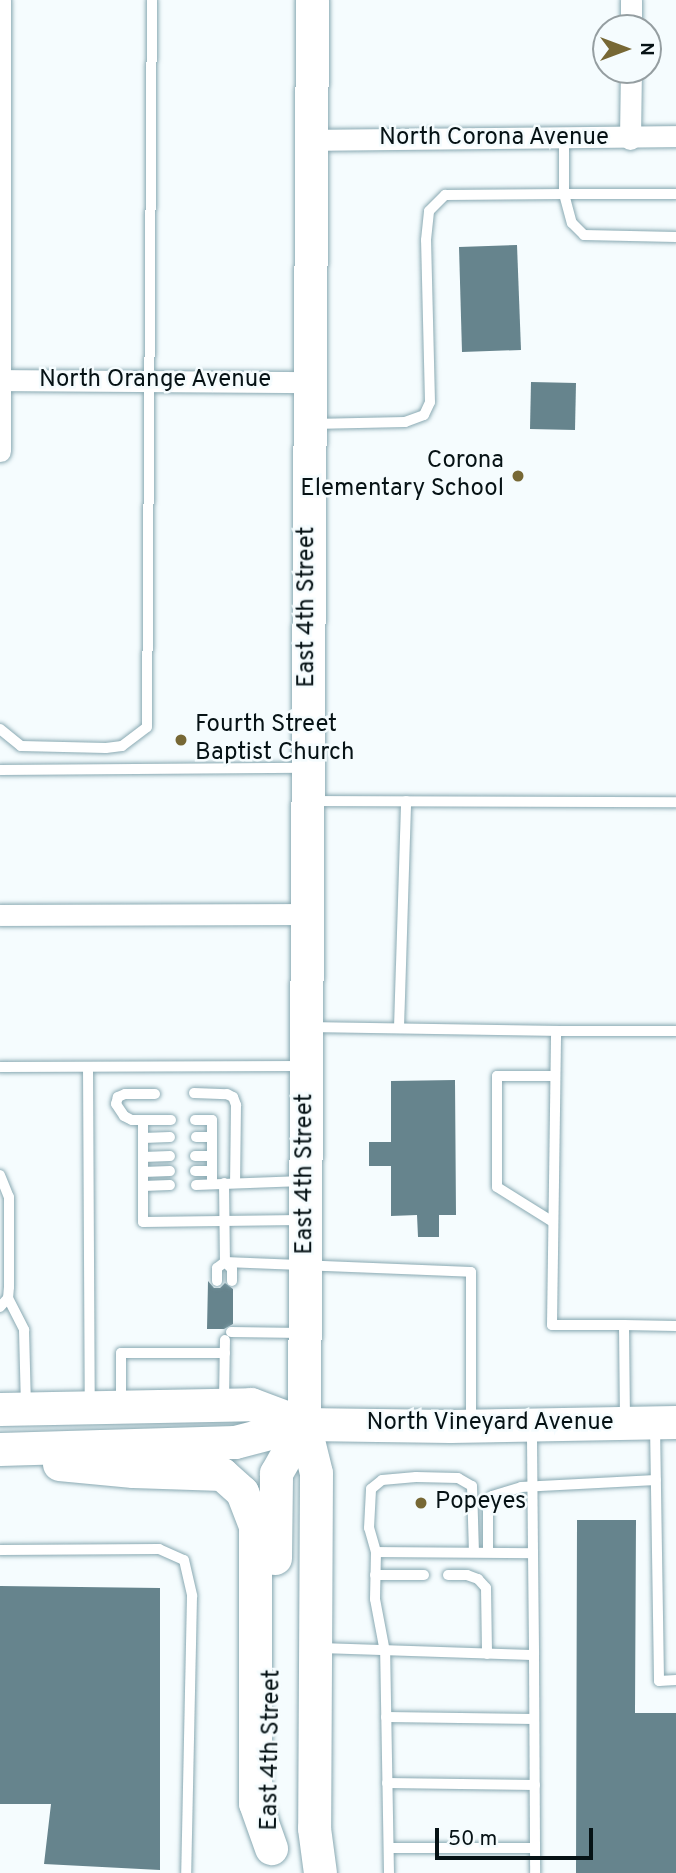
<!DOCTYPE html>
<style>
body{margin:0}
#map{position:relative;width:676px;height:1873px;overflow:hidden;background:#f5fcfe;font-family:Overpass,sans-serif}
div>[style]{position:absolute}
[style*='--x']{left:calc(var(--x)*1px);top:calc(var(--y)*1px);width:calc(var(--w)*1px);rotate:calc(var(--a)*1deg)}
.building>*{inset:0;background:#66848d}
.roads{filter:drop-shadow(0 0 2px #89a9b2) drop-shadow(0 0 2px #89a9b2)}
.service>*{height:10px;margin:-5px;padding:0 5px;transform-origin:5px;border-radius:5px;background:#fff}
.minor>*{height:21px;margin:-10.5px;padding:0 10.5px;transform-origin:10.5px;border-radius:10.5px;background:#fff}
.primary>*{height:33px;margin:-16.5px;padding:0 16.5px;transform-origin:16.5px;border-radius:16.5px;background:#fff}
.dots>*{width:19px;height:19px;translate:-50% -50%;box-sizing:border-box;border:4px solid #f5fcfe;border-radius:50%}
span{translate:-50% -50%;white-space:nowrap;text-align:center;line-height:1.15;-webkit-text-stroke:5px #f5fcfe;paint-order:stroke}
.street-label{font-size:24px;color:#061215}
.poi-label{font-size:24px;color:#061215}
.right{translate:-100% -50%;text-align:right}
.left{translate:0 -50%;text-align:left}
.north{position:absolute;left:592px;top:14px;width:70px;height:70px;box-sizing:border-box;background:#f5fcfe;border:2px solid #959ea1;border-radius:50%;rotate:90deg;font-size:19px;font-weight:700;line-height:28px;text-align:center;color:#061215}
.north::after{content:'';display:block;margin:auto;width:24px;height:32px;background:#776835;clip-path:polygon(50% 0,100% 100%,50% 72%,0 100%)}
.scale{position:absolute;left:435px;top:1828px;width:158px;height:32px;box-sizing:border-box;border:4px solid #061215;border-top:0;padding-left:9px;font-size:21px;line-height:24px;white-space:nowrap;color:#061215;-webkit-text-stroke:5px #f5fcfe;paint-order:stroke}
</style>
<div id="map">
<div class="building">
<i style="clip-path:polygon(517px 245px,521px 350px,462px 352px,459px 247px)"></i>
<i style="clip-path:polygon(531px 382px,576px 383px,575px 430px,530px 429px)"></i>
<i style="clip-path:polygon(455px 1080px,456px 1215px,439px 1215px,439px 1237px,418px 1237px,417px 1215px,391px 1216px,391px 1166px,369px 1166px,369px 1142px,391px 1142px,391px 1081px)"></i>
<i style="clip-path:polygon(208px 1281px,214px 1288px,220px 1288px,225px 1283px,233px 1289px,233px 1324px,224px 1329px,207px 1329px)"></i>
<i style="clip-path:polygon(577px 1520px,636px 1520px,635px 1713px,676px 1713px,676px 1873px,576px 1873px)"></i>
<i style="clip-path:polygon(0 1586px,160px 1588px,160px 1870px,44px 1864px,51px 1804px,0 1804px)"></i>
</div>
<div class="roads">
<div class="service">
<i style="--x:564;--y:139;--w:55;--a:90"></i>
<i style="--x:564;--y:194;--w:112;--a:0"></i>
<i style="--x:312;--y:424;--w:93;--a:-1.2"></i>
<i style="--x:405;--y:422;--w:20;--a:-20"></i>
<i style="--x:424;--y:415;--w:14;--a:-65"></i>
<i style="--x:430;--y:402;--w:162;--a:-91.4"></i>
<i style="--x:426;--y:240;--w:29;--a:-84"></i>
<i style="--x:429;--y:211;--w:23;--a:-45"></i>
<i style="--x:445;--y:195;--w:119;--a:-0.5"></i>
<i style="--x:564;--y:194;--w:30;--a:75"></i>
<i style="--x:572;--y:223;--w:17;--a:45"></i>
<i style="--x:584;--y:235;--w:92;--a:1.2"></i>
<i style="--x:0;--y:729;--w:27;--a:39"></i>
<i style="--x:21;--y:746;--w:85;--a:1.3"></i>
<i style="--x:106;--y:748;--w:16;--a:-7"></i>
<i style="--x:122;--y:746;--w:31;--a:-37"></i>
<i style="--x:147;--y:727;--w:727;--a:-89.61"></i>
<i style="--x:0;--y:770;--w:305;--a:-0.4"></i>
<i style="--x:310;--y:801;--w:366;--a:0.2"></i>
<i style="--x:312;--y:1027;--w:244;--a:0.9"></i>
<i style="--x:399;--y:1028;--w:227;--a:-88.2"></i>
<i style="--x:0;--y:1067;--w:302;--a:-0.2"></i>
<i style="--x:88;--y:1067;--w:338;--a:89.7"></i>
<i style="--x:194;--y:1093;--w:33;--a:2"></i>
<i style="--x:227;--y:1094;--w:7;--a:27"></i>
<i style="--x:233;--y:1097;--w:9;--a:69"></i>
<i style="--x:236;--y:1105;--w:77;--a:90.7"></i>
<i style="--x:155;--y:1094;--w:30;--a:180"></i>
<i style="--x:125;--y:1094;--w:8;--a:157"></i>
<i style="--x:118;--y:1097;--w:7;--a:106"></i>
<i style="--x:116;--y:1104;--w:14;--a:56"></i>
<i style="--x:124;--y:1116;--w:9;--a:27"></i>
<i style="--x:132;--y:1120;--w:39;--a:0"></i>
<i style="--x:195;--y:1120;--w:17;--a:0"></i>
<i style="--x:212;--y:1120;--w:64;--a:90"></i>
<i style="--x:143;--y:1121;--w:101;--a:90"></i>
<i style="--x:143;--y:1222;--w:157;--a:-0.7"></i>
<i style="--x:196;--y:1137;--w:16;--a:0"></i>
<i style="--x:143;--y:1138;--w:27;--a:-2"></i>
<i style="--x:195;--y:1156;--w:17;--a:0"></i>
<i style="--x:143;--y:1157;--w:27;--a:-2"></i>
<i style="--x:195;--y:1171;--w:17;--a:0"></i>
<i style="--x:143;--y:1172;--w:27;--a:-2"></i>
<i style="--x:0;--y:1175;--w:24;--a:68"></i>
<i style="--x:9;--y:1197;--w:90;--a:90"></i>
<i style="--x:9;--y:1287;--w:11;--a:95"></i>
<i style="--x:8;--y:1298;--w:12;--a:132"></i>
<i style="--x:224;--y:1183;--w:79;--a:89.3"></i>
<i style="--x:225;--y:1262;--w:246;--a:2.3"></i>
<i style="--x:471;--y:1272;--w:151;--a:90"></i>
<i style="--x:196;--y:1185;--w:107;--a:-2.1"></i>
<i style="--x:143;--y:1186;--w:27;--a:-2"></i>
<i style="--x:553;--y:1222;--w:66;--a:-148"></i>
<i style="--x:497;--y:1187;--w:111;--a:-90"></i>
<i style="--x:497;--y:1076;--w:58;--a:0"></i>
<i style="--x:217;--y:1281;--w:13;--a:-90"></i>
<i style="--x:217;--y:1268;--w:10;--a:-37"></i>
<i style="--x:225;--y:1262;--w:10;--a:45"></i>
<i style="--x:232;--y:1269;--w:12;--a:90"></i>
<i style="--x:8;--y:1298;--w:36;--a:63"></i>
<i style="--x:24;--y:1330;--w:75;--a:88.5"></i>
<i style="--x:624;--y:1325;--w:52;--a:1.1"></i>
<i style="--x:231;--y:1332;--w:71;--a:0.8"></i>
<i style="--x:224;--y:1401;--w:61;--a:-89.1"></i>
<i style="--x:121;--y:1404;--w:51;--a:-90"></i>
<i style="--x:121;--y:1353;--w:104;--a:0"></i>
<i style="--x:625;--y:1421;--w:96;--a:-90.6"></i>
<i style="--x:624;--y:1325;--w:72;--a:180"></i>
<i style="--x:552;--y:1325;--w:294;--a:-89.2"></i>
<i style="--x:556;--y:1031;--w:120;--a:0"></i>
<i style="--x:655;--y:1425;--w:256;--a:89.1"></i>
<i style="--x:659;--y:1681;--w:17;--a:-3"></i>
<i style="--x:0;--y:1550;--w:159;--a:-0.4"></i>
<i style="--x:159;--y:1549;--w:27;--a:24"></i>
<i style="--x:184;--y:1560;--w:37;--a:77"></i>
<i style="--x:192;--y:1596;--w:277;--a:91.2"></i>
<i style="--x:376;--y:1552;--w:25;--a:-106"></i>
<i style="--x:369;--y:1528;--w:39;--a:-87"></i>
<i style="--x:371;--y:1489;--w:14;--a:-39"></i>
<i style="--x:382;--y:1480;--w:34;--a:-5"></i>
<i style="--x:416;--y:1477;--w:42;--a:1.4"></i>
<i style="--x:458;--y:1478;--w:16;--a:30"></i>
<i style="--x:472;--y:1486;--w:66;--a:88.3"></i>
<i style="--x:488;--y:1552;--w:50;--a:-90"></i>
<i style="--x:488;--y:1502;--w:7;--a:-56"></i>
<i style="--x:492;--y:1496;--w:30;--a:-17"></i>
<i style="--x:521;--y:1487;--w:135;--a:-3"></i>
<i style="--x:533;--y:1553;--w:102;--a:89.4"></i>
<i style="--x:375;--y:1575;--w:49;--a:0"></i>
<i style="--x:448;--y:1575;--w:19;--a:0"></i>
<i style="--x:467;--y:1575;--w:12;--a:20"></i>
<i style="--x:478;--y:1579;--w:12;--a:48"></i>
<i style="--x:486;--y:1588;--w:66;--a:89.1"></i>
<i style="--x:318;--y:1648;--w:216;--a:1.9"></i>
<i style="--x:534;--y:1655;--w:218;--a:89.7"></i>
<i style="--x:386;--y:1717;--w:148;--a:0.8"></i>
<i style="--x:387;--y:1783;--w:148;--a:0.8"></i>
<i style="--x:389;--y:1848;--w:146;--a:0"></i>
<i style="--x:389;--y:1873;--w:221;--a:-91"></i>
<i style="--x:385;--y:1652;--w:54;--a:-100.7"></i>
<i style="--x:375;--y:1599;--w:47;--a:-88.8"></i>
<i style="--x:376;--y:1552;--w:157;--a:0.4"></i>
<i style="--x:533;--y:1553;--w:124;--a:-90.5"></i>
</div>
<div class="minor">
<i style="--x:631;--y:28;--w:28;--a:-90"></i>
<i style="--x:630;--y:139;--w:69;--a:-89.2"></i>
<i style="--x:311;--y:140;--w:365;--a:-0.6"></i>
<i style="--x:0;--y:380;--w:310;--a:0.4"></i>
<i style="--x:0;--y:451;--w:451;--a:-90"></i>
<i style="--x:0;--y:915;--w:305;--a:-0.2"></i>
</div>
<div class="primary">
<i style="--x:312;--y:0;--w:1424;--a:90.32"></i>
<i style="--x:304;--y:1424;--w:50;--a:76.2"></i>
<i style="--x:316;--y:1473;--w:355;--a:90.3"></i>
<i style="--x:314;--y:1828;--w:45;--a:82.4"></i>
<i style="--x:0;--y:1409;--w:251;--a:-1.1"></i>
<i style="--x:251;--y:1404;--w:57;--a:20.7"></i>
<i style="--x:0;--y:1449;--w:235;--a:-1.7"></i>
<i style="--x:235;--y:1442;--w:71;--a:-14.6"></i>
<i style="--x:304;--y:1424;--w:146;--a:0.8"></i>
<i style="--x:450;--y:1426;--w:226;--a:-1"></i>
<i style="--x:59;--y:1464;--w:74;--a:5.4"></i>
<i style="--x:133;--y:1471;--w:89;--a:1.9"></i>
<i style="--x:222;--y:1474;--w:27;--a:42"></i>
<i style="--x:242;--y:1492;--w:36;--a:69"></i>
<i style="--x:255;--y:1526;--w:277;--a:90"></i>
<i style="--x:255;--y:1803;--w:48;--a:70.4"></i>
<i style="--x:275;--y:1558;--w:85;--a:-89.3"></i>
<i style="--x:276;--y:1473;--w:56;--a:-60.3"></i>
</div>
</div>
<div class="dots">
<i style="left:518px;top:476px;background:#776835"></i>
<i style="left:181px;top:740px;background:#776835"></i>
<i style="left:421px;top:1503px;background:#776835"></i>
</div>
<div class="street-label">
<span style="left:494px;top:139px">North Corona Avenue</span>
<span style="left:155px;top:381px">North Orange Avenue</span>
<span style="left:308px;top:607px;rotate:-90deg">East 4th Street</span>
<span style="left:306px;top:1174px;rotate:-90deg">East 4th Street</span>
<span style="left:490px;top:1424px">North Vineyard Avenue</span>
<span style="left:272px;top:1750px;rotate:-89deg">East 4th Street</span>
</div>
<div class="poi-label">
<span class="right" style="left:504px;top:476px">Corona<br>Elementary School</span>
<span class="left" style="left:195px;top:740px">Fourth Street<br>Baptist Church</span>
<span class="left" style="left:435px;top:1503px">Popeyes</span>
</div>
<div class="north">N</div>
<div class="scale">50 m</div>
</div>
